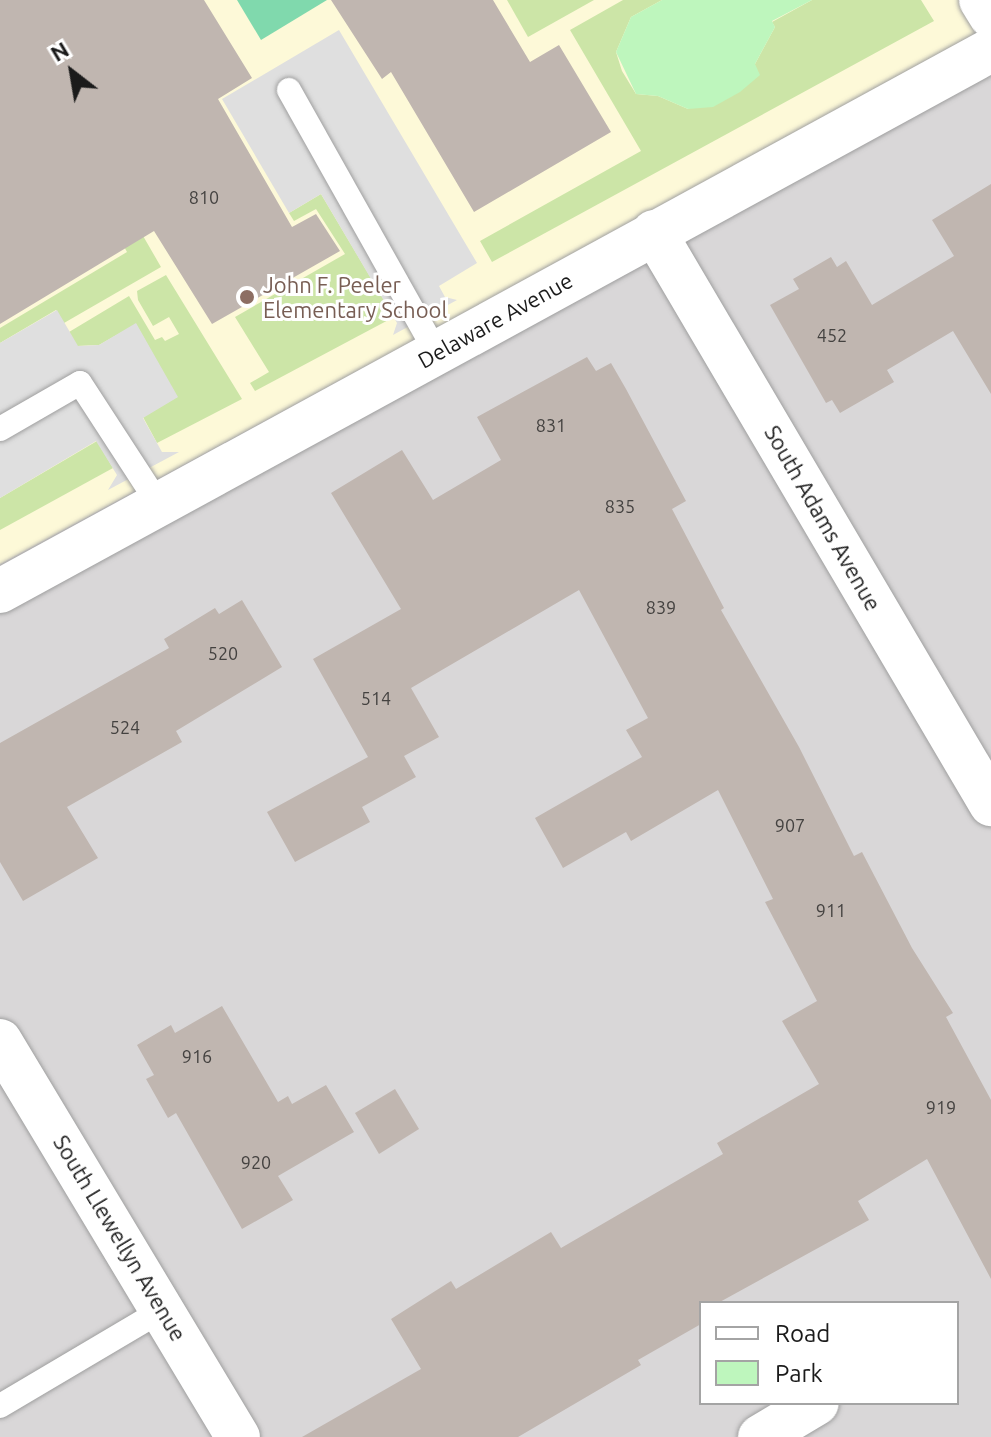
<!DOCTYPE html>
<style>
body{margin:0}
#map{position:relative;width:991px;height:1437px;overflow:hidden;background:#ece7e0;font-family:Ubuntu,sans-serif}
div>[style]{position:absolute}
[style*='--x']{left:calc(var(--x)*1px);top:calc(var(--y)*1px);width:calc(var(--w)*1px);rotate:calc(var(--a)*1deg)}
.residential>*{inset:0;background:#d9d7d8}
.education>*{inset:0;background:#fdf9d8}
.grass>*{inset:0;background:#cce5a7}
.park>*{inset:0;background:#bef6bd}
.pitch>*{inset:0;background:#80d9ad}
.parking>*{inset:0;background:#dfdfdf}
.building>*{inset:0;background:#c0b6b0}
.roads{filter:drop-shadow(0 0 2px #9f9f9f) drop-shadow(0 0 2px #9f9f9f)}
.service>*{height:24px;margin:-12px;padding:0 12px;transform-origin:12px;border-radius:12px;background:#fff}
.minor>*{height:44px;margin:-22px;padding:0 22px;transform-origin:22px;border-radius:22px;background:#fff}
.dots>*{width:22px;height:22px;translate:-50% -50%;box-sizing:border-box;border:4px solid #fff;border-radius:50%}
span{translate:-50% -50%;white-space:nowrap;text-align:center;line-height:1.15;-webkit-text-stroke:6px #fff;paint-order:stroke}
.number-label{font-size:18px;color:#444240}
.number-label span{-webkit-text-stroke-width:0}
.education-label{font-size:22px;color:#785e54}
.left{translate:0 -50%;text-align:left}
.street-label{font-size:22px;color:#1b1b1b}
.legend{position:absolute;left:699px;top:1301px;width:260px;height:104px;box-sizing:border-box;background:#fff;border:2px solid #a4a4a4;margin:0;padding:10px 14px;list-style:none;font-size:24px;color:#1b1b1b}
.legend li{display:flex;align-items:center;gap:16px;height:40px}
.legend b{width:40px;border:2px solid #a4a4a4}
.north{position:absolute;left:32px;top:32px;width:80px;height:80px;-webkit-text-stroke:6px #fff;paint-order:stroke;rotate:329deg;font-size:22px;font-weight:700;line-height:32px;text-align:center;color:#1b1b1b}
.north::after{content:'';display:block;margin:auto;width:28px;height:36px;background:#1b1b1b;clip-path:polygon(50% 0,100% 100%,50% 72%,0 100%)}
</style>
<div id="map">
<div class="residential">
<i style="clip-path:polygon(evenodd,991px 41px,991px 1437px,0 1437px,0 601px,991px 41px,701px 1303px,957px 1303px,957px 1403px,701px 1403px,701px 1303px)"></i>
</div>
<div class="education">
<i style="clip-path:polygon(0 0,970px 0,988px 30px,0 564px)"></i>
</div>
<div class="grass">
<i style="clip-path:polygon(507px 0,594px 0,528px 37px)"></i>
<i style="clip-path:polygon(623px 0,662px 0,631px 17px,616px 52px,622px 71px,636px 94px,658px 96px,688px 109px,755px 64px,775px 27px,772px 22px,812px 0,921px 0,934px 21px,492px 262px,480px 241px,641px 151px,570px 30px)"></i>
<i style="clip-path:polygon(321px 194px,394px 317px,255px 391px,250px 383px,269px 372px,235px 317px,345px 254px,316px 209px,294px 221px,289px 213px)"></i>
<i style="clip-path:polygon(120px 196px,161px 267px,64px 323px,56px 310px,0 343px,0 328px,127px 252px,102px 206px)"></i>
<i style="clip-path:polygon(166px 275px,242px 399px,157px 443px,143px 417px,177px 397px,136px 324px,99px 345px,77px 346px,69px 332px,129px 296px,155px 340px,162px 337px,165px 341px,179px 334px,169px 317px,153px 326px,138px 300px,137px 291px)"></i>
<i style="clip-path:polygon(97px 441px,113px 468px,0 530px,0 498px)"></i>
</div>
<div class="park">
<i style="clip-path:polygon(662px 0,812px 0,772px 21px,775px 27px,755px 64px,760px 75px,740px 92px,713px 107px,688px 109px,658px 96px,636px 94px,616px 52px,631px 17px)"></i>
</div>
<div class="pitch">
<i style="clip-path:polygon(237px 0,327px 0,261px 40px)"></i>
</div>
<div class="parking">
<i style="clip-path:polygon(339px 30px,477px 263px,439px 286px,445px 297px,457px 300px,393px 335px,397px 323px,321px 194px,289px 213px,222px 99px)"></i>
<i style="clip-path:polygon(57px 310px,78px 346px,99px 345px,136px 323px,178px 397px,143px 418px,162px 452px,179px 452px,108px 490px,117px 475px,96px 441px,0 498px,0 343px)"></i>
</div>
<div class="building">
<i style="clip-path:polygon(0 0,204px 0,252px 78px,218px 99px,292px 227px,316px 214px,340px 251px,212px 324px,154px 231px,0 324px)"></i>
<i style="clip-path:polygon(331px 0,493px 0,530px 62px,559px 45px,611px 132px,474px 212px,391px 72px,382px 79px)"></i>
<i style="clip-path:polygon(991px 184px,991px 394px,953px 331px,887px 370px,894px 382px,840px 413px,832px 400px,826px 403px,770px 305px,799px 289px,793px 279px,831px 257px,837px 267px,846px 261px,872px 305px,954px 256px,932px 220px)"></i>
<i style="clip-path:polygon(587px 357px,596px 371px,611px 363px,626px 389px,686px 501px,672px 509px,724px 608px,721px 610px,799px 747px,854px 856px,862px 852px,912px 948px,953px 1013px,946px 1017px,991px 1100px,991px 1279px,927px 1159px,858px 1201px,869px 1220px,718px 1303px,701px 1303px,701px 1324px,638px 1360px,641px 1365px,518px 1437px,302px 1437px,421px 1369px,391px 1319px,451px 1281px,456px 1289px,551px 1232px,561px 1248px,723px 1154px,717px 1143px,819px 1084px,782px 1021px,817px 1001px,765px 902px,773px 899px,718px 790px,631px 841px,626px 832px,563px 868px,535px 818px,642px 757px,626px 730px,648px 718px,579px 590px,411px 688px,439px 737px,404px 756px,416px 777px,362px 807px,370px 822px,295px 862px,267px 812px,368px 757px,313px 659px,401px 609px,331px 493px,402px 450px,433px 500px,501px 460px,477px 417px)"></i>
<i style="clip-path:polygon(242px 600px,282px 667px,176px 731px,182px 742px,67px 807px,98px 858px,23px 901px,0 862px,0 743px,169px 648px,164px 639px,215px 608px,219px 614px)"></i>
<i style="clip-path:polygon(222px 1006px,278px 1102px,288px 1096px,292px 1104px,326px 1085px,354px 1132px,278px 1176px,293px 1200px,242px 1229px,176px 1113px,168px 1118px,146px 1079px,154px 1075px,137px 1045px,171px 1025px,175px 1033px)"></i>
<i style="clip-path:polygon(395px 1089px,419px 1129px,379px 1154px,355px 1113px)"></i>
</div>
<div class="roads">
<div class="service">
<i style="--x:289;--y:90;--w:300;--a:60.7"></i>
<i style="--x:0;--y:429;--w:92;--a:-29.9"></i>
<i style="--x:80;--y:383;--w:147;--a:57"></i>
<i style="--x:0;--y:1406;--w:191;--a:-30.6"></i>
</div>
<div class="minor">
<i style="--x:981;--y:0;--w:19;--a:58"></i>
<i style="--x:654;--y:232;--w:664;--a:59.5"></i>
<i style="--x:0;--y:591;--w:1129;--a:-28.63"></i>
<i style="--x:0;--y:1041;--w:462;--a:59"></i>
<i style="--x:760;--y:1437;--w:66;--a:-30.8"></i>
</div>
</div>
<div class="dots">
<i style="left:247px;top:297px;background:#8d6e63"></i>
</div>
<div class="number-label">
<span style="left:204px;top:197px">810</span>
<span style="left:832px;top:335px">452</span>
<span style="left:551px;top:425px">831</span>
<span style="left:620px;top:506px">835</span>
<span style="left:661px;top:607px">839</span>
<span style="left:223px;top:653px">520</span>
<span style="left:376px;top:698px">514</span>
<span style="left:125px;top:727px">524</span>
<span style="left:790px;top:825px">907</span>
<span style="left:831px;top:910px">911</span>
<span style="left:197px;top:1056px">916</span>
<span style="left:941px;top:1107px">919</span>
<span style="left:256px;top:1162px">920</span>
</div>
<div class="education-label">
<span class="left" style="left:263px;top:297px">John F. Peeler<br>Elementary School</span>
</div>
<div class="street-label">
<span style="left:495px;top:320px;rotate:-29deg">Delaware Avenue</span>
<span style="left:823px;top:518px;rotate:60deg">South Adams Avenue</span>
<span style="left:120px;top:1238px;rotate:59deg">South Llewellyn Avenue</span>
</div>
<ul class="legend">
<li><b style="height:10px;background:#fff"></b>Road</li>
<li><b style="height:22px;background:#bef6bd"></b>Park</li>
</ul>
<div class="north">N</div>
</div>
